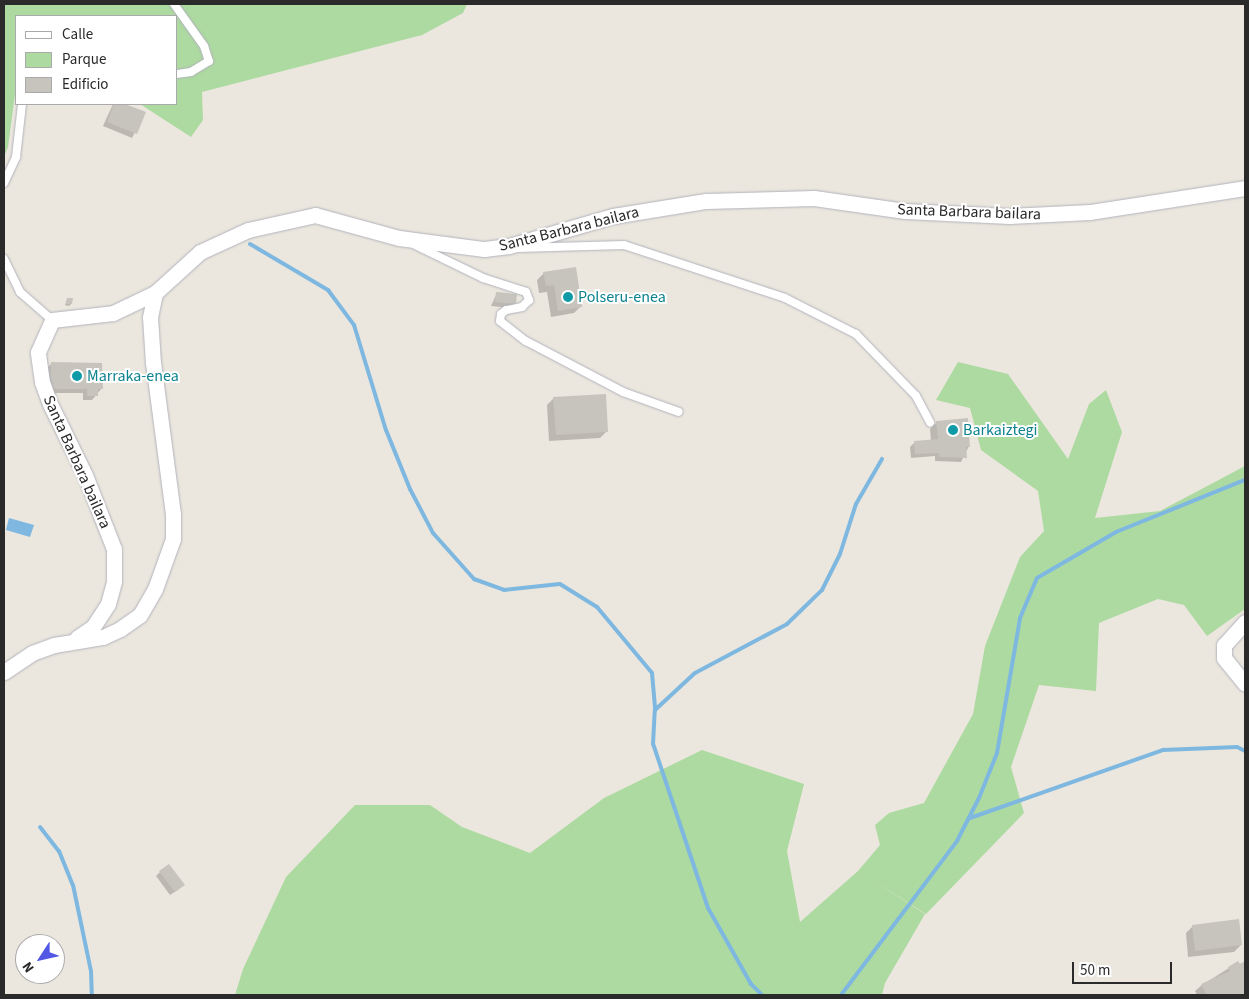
<!DOCTYPE html>
<style>
body{margin:0}
#map{position:relative;width:1249px;height:999px;overflow:hidden;background:#ebe7de;font-family:"Source Sans 3",sans-serif}
div>[style]{position:absolute}
[style*='--x']{left:calc(var(--x)*1px);top:calc(var(--y)*1px);width:calc(var(--w)*1px);rotate:calc(var(--a)*1deg)}
.green>*{inset:0;background:#addaa1}
.water>*{inset:0;background:#7eb8e0}
.shadow>*{inset:0;background:#0003}
.stream>*{height:4px;margin:-2px;padding:0 2px;transform-origin:2px;border-radius:2px;background:#7eb8e0}
.building>*{inset:0;background:#c6c4bd}
.roads{filter:drop-shadow(0 0 1px #b2b2bc) drop-shadow(0 0 1px #b2b2bc)}
.service>*{height:8px;margin:-4px;padding:0 4px;transform-origin:4px;border-radius:4px;background:#fff}
.minor>*{height:15px;margin:-7.5px;padding:0 7.5px;transform-origin:7.5px;border-radius:7.5px;background:#fff}
.dots>*{width:14px;height:14px;translate:-50% -50%;box-sizing:border-box;border:2px solid #fff;border-radius:50%}
span{translate:-50% -50%;white-space:nowrap;text-align:center;line-height:1.15;-webkit-text-stroke:4px #fff;paint-order:stroke}
.street-label{font-size:16px;color:#2a2a2a}
.culture-label{font-size:16px;color:#0d838f}
.left{translate:0 -50%;text-align:left}
.frame{position:absolute;inset:0;border:5px solid #2a2a2a;pointer-events:none}
.legend{position:absolute;left:15px;top:15px;width:162px;height:90px;box-sizing:border-box;background:#fff;border:1px solid #aaa;margin:0;padding:6px 9px;list-style:none;font-size:15px;color:#2a2a2a}
.legend li{display:flex;align-items:center;gap:10px;height:25px}
.legend b{width:25px;border:1px solid #aaa}
.north{position:absolute;left:15px;top:934px;width:50px;height:50px;box-sizing:border-box;background:#fff;border:1px solid #aaa;border-radius:50%;rotate:235deg;font-size:14px;font-weight:700;line-height:20px;text-align:center;color:#2a2a2a}
.north::after{content:'';display:block;margin:auto;width:18px;height:22px;background:#5258e4;clip-path:polygon(50% 0,100% 100%,50% 72%,0 100%)}
.scale{position:absolute;left:1072px;top:962px;width:100px;height:22px;box-sizing:border-box;border:2px solid #2a2a2a;border-top:0;padding-left:6px;font-size:15px;line-height:18px;white-space:nowrap;color:#2a2a2a;-webkit-text-stroke:4px #fff;paint-order:stroke}
</style>
<div id="map">
<div class="green">
<i style="clip-path:polygon(4px 4px,467px 4px,463px 13px,422px 35px,202px 92px,203px 120px,191px 137px,140px 104px,176px 104px,176px 16px,16px 16px,16px 87px,8px 147px,4px 157px)"></i>
<i style="clip-path:polygon(958px 362px,1008px 374px,1068px 459px,1089px 404px,1106px 390px,1122px 432px,1095px 518px,1160px 511px,1245px 466px,1245px 609px,1207px 636px,1184px 605px,1158px 599px,1099px 623px,1096px 691px,1039px 685px,1011px 767px,1024px 813px,926px 914px,872px 880px,925px 914px,885px 983px,882px 995px,235px 995px,243px 969px,286px 877px,355px 805px,430px 805px,462px 827px,530px 853px,604px 798px,702px 750px,804px 784px,787px 851px,800px 922px,858px 871px,880px 845px,875px 825px,889px 813px,924px 803px,973px 714px,985px 646px,1020px 557px,1044px 531px,1038px 491px,981px 450px,970px 408px,936px 400px)"></i>
</div>
<div class="water">
<i style="clip-path:polygon(9px 518px,34px 525px,30px 537px,6px 530px)"></i>
</div>
<div class="shadow">
<i style="clip-path:polygon(113px 104px,145px 113px,132px 138px,103px 126px)"></i>
<i style="clip-path:polygon(544px 273px,581px 306px,574px 313px,551px 317px,547px 292px,539px 293px,537px 280px)"></i>
<i style="clip-path:polygon(497px 293px,515px 304px,510px 308px,491px 306px)"></i>
<i style="clip-path:polygon(67px 299px,71px 304px,69px 306px,65px 305px)"></i>
<i style="clip-path:polygon(52px 363px,102px 388px,92px 400px,83px 400px,83px 393px,46px 393px,47px 368px)"></i>
<i style="clip-path:polygon(554px 398px,607px 431px,600px 438px,549px 441px,547px 405px)"></i>
<i style="clip-path:polygon(937px 422px,969px 446px,961px 462px,935px 461px,935px 456px,911px 458px,910px 447px,915px 442px,931px 441px,930px 429px)"></i>
<i style="clip-path:polygon(160px 872px,179px 889px,170px 895px,156px 876px)"></i>
<i style="clip-path:polygon(1193px 926px,1241px 945px,1234px 952px,1188px 957px,1186px 933px)"></i>
<i style="clip-path:polygon(1245px 962px,1245px 995px,1197px 995px,1195px 991px,1202px 985px,1229px 968px)"></i>
</div>
<div class="stream">
<i style="--x:250;--y:244;--w:91;--a:30.5"></i>
<i style="--x:328;--y:290;--w:44;--a:53.4"></i>
<i style="--x:354;--y:325;--w:110;--a:73.1"></i>
<i style="--x:386;--y:430;--w:64;--a:67.9"></i>
<i style="--x:410;--y:489;--w:50;--a:62.4"></i>
<i style="--x:433;--y:533;--w:62;--a:48.3"></i>
<i style="--x:474;--y:579;--w:32;--a:20"></i>
<i style="--x:504;--y:590;--w:56;--a:-6.1"></i>
<i style="--x:560;--y:584;--w:44;--a:31.9"></i>
<i style="--x:597;--y:607;--w:86;--a:50.2"></i>
<i style="--x:652;--y:673;--w:37;--a:85"></i>
<i style="--x:970;--y:818;--w:205;--a:-19.4"></i>
<i style="--x:1163;--y:750;--w:74;--a:-2.3"></i>
<i style="--x:1237;--y:747;--w:9;--a:27"></i>
<i style="--x:40;--y:827;--w:31;--a:52"></i>
<i style="--x:59;--y:851;--w:37;--a:68"></i>
<i style="--x:73;--y:885;--w:88;--a:78.2"></i>
<i style="--x:91;--y:971;--w:24;--a:88"></i>
<i style="--x:762;--y:995;--w:16;--a:-135"></i>
<i style="--x:751;--y:984;--w:87;--a:-119.5"></i>
<i style="--x:708;--y:908;--w:173;--a:-108.5"></i>
<i style="--x:653;--y:744;--w:34;--a:-87"></i>
<i style="--x:655;--y:710;--w:54;--a:-42.8"></i>
<i style="--x:695;--y:673;--w:104;--a:-28"></i>
<i style="--x:787;--y:624;--w:49;--a:-44.2"></i>
<i style="--x:822;--y:590;--w:40;--a:-63.4"></i>
<i style="--x:840;--y:554;--w:52;--a:-72.3"></i>
<i style="--x:856;--y:504;--w:52;--a:-60"></i>
<i style="--x:841;--y:995;--w:193;--a:-53"></i>
<i style="--x:957;--y:841;--w:48;--a:-62.9"></i>
<i style="--x:979;--y:798;--w:48;--a:-68.2"></i>
<i style="--x:997;--y:753;--w:137;--a:-80.3"></i>
<i style="--x:1020;--y:618;--w:43;--a:-67"></i>
<i style="--x:1037;--y:578;--w:91;--a:-30.2"></i>
<i style="--x:1116;--y:532;--w:139;--a:-22"></i>
</div>
<div class="building">
<i style="clip-path:polygon(114px 104px,125px 104px,146px 112px,137px 134px,107px 122px)"></i>
<i style="clip-path:polygon(576px 267px,582px 307px,558px 311px,554px 285px,546px 286px,543px 272px)"></i>
<i style="clip-path:polygon(496px 292px,517px 294px,516px 304px,495px 302px)"></i>
<i style="clip-path:polygon(67px 298px,73px 298px,72px 304px,66px 304px)"></i>
<i style="clip-path:polygon(51px 362px,102px 363px,103px 389px,98px 389px,98px 396px,87px 396px,87px 389px,50px 389px)"></i>
<i style="clip-path:polygon(606px 394px,608px 432px,556px 435px,553px 397px)"></i>
<i style="clip-path:polygon(968px 418px,970px 447px,966px 447px,967px 458px,939px 457px,939px 453px,915px 454px,914px 441px,938px 439px,936px 421px)"></i>
<i style="clip-path:polygon(169px 864px,185px 885px,175px 892px,159px 871px)"></i>
<i style="clip-path:polygon(1239px 919px,1242px 945px,1195px 951px,1192px 925px)"></i>
<i style="clip-path:polygon(1238px 961px,1240px 964px,1245px 961px,1245px 995px,1207px 995px,1201px 984px,1230px 971px,1228px 967px)"></i>
</div>
<div class="roads">
<div class="service">
<i style="--x:174;--y:4;--w:52;--a:54.5"></i>
<i style="--x:204;--y:46;--w:16;--a:72"></i>
<i style="--x:209;--y:61;--w:21;--a:149"></i>
<i style="--x:191;--y:72;--w:15;--a:172"></i>
<i style="--x:4;--y:183;--w:29;--a:-65"></i>
<i style="--x:16;--y:157;--w:53;--a:-83.5"></i>
<i style="--x:415;--y:245;--w:76;--a:25.9"></i>
<i style="--x:483;--y:278;--w:45;--a:18"></i>
<i style="--x:526;--y:292;--w:9;--a:69"></i>
<i style="--x:529;--y:300;--w:10;--a:135"></i>
<i style="--x:522;--y:307;--w:16;--a:169"></i>
<i style="--x:506;--y:310;--w:6;--a:141"></i>
<i style="--x:501;--y:314;--w:7;--a:98"></i>
<i style="--x:500;--y:321;--w:33;--a:38"></i>
<i style="--x:526;--y:341;--w:110;--a:27.7"></i>
<i style="--x:623;--y:392;--w:59;--a:19.7"></i>
<i style="--x:518;--y:248;--w:106;--a:-1.6"></i>
<i style="--x:624;--y:245;--w:169;--a:18.2"></i>
<i style="--x:785;--y:298;--w:80;--a:26.9"></i>
<i style="--x:856;--y:334;--w:86;--a:45.9"></i>
<i style="--x:916;--y:396;--w:30;--a:62"></i>
<i style="--x:4;--y:259;--w:37;--a:64"></i>
<i style="--x:20;--y:292;--w:43;--a:41.2"></i>
</div>
<div class="minor">
<i style="--x:1245;--y:622;--w:31;--a:132"></i>
<i style="--x:1224;--y:645;--w:13;--a:90"></i>
<i style="--x:1224;--y:658;--w:33;--a:51"></i>
<i style="--x:77;--y:638;--w:19;--a:-35"></i>
<i style="--x:93;--y:627;--w:27;--a:-57"></i>
<i style="--x:108;--y:604;--w:24;--a:-75"></i>
<i style="--x:114;--y:581;--w:32;--a:-90"></i>
<i style="--x:114;--y:549;--w:79;--a:-111.4"></i>
<i style="--x:85;--y:475;--w:79;--a:-116.2"></i>
<i style="--x:50;--y:404;--w:23;--a:-110"></i>
<i style="--x:42;--y:382;--w:30;--a:-98"></i>
<i style="--x:38;--y:352;--w:35;--a:-66"></i>
<i style="--x:52;--y:320;--w:61;--a:-6.5"></i>
<i style="--x:113;--y:313;--w:47;--a:-25.5"></i>
<i style="--x:4;--y:672;--w:34;--a:-34"></i>
<i style="--x:32;--y:653;--w:23;--a:-20"></i>
<i style="--x:54;--y:645;--w:50;--a:-9.3"></i>
<i style="--x:103;--y:637;--w:19;--a:-25"></i>
<i style="--x:120;--y:629;--w:24;--a:-35"></i>
<i style="--x:140;--y:615;--w:30;--a:-60"></i>
<i style="--x:155;--y:589;--w:53;--a:-70.2"></i>
<i style="--x:173;--y:539;--w:25;--a:-90"></i>
<i style="--x:173;--y:514;--w:152;--a:-97.5"></i>
<i style="--x:153;--y:363;--w:46;--a:-93.7"></i>
<i style="--x:150;--y:317;--w:25;--a:-78"></i>
<i style="--x:155;--y:293;--w:61;--a:-42.3"></i>
<i style="--x:200;--y:252;--w:53;--a:-24.6"></i>
<i style="--x:248;--y:230;--w:69;--a:-12.6"></i>
<i style="--x:315;--y:215;--w:87;--a:15.3"></i>
<i style="--x:399;--y:238;--w:86;--a:7.4"></i>
<i style="--x:484;--y:249;--w:25;--a:-7"></i>
<i style="--x:509;--y:246;--w:108;--a:-16.1"></i>
<i style="--x:613;--y:216;--w:94;--a:-9.2"></i>
<i style="--x:706;--y:201;--w:108;--a:-1.6"></i>
<i style="--x:814;--y:198;--w:92;--a:8.1"></i>
<i style="--x:905;--y:211;--w:104;--a:2.8"></i>
<i style="--x:1009;--y:216;--w:81;--a:-2.8"></i>
<i style="--x:1090;--y:212;--w:157;--a:-8.8"></i>
</div>
</div>
<div class="dots">
<i style="left:568px;top:297px;background:#0f9aa8"></i>
<i style="left:77px;top:376px;background:#0f9aa8"></i>
<i style="left:953px;top:430px;background:#0f9aa8"></i>
</div>
<div class="street-label">
<span style="left:969px;top:212px;rotate:2deg">Santa Barbara bailara</span>
<span style="left:569px;top:229px;rotate:-14deg">Santa Barbara bailara</span>
<span style="left:77px;top:462px;rotate:66deg">Santa Barbara bailara</span>
</div>
<div class="culture-label">
<span class="left" style="left:578px;top:297px">Polseru-enea</span>
<span class="left" style="left:87px;top:376px">Marraka-enea</span>
<span class="left" style="left:963px;top:430px">Barkaiztegi</span>
</div>
<div class="frame"></div>
<ul class="legend">
<li><b style="height:6px;background:#fff"></b>Calle</li>
<li><b style="height:14px;background:#addaa1"></b>Parque</li>
<li><b style="height:14px;background:#c6c4bd"></b>Edificio</li>
</ul>
<div class="north">N</div>
<div class="scale">50 m</div>
</div>
